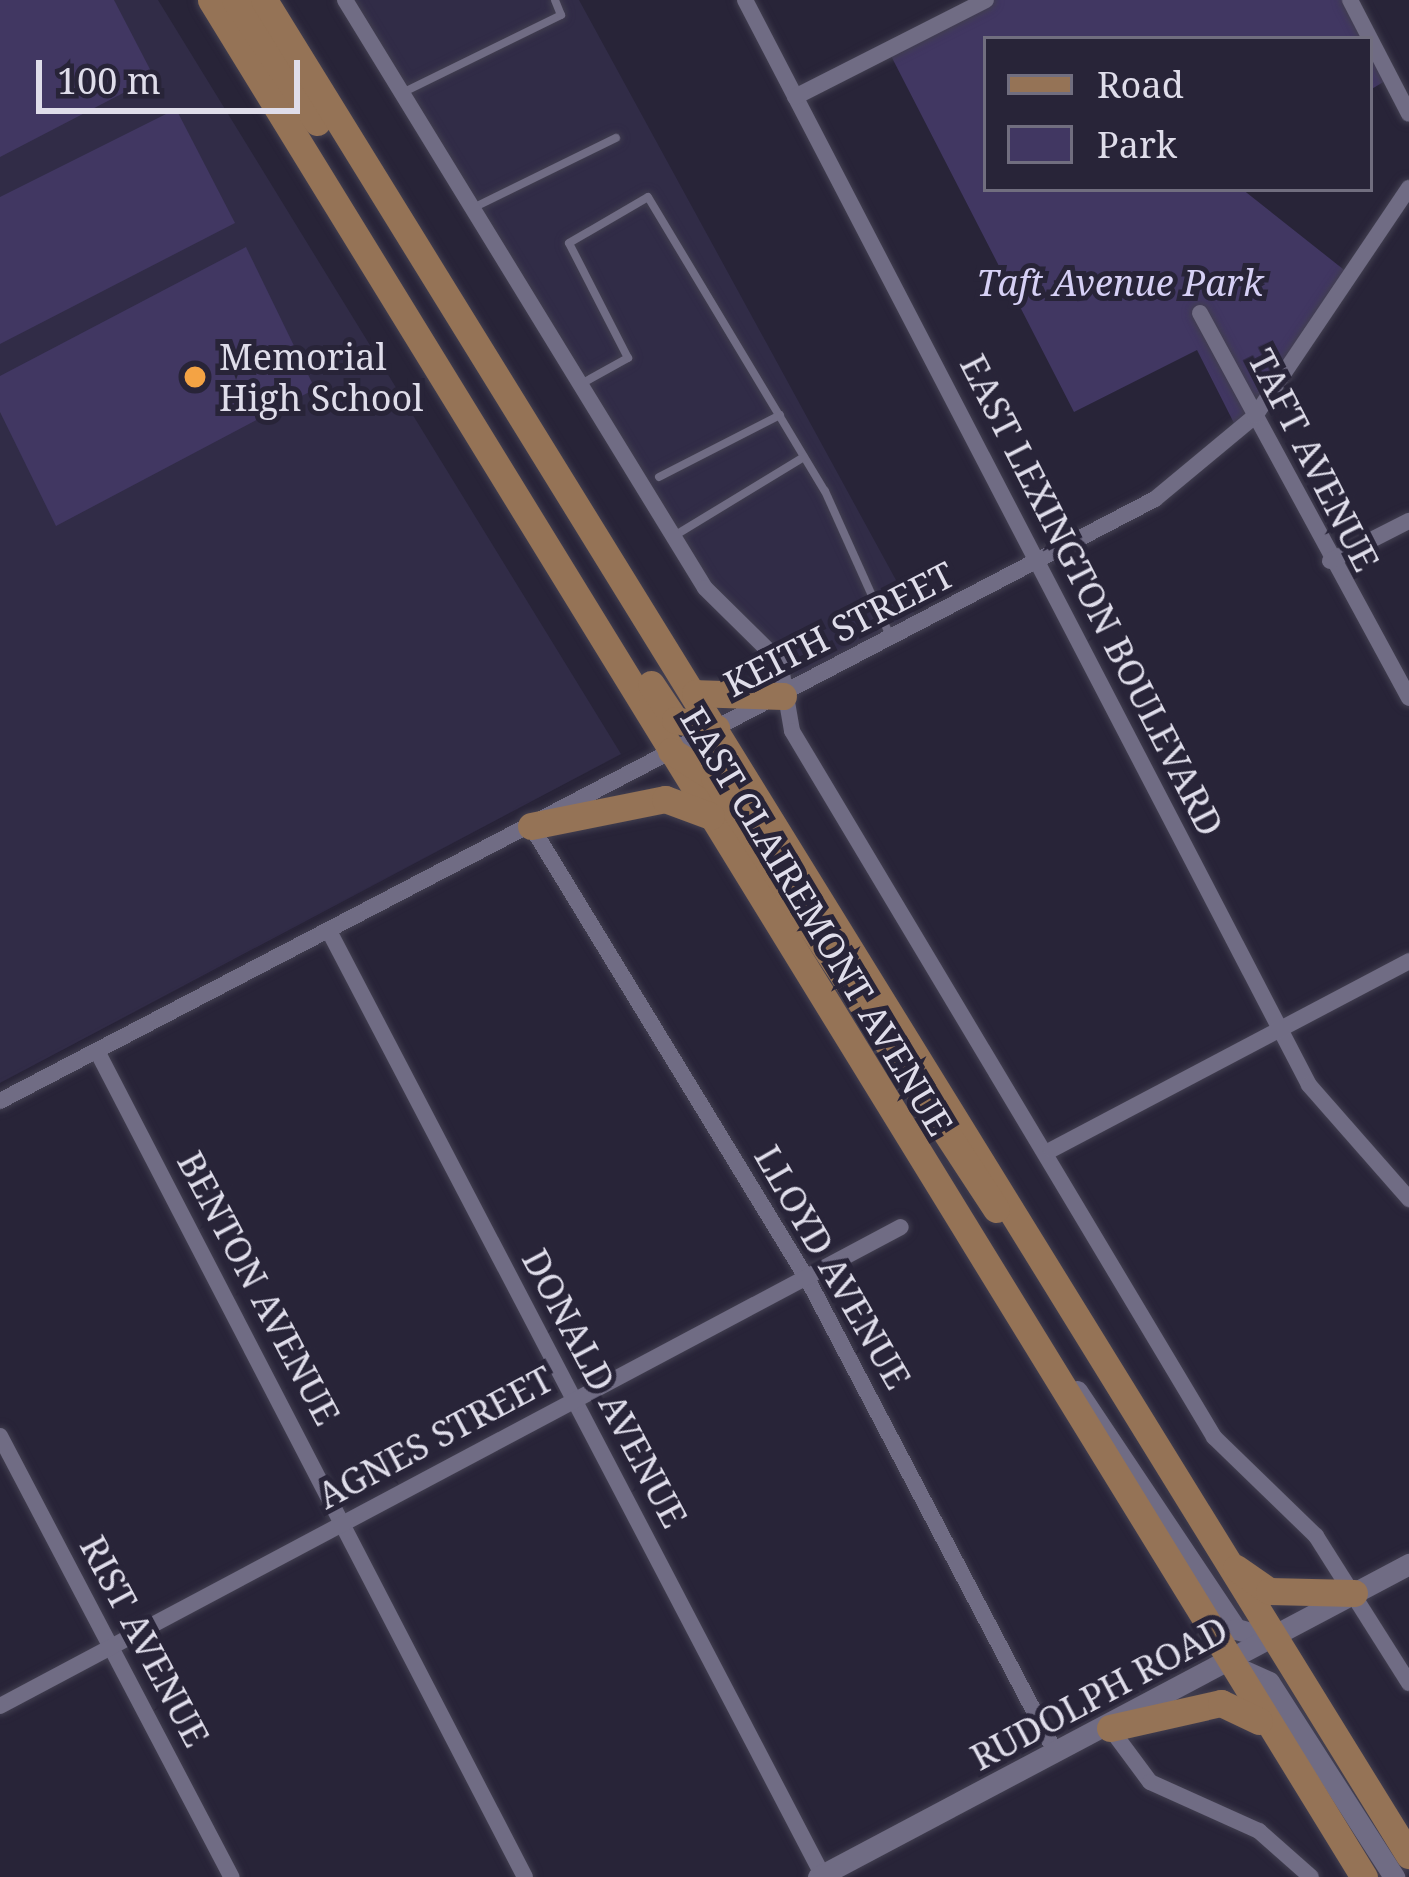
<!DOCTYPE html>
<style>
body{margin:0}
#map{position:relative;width:1409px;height:1877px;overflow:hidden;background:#282438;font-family:"Noto Serif",serif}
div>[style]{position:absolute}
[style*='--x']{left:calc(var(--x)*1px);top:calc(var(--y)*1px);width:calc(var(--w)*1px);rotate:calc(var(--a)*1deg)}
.built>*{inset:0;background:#312c47}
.green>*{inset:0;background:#413762}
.roads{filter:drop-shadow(0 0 3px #423f50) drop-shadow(0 0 3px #423f50)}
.service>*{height:8px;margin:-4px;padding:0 4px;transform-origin:4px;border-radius:4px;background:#706c84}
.minor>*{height:16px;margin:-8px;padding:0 8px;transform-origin:8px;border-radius:8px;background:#706c84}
.tertiary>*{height:21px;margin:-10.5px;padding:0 10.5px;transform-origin:10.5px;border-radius:10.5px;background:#706c84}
.primary>*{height:27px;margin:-13.5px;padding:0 13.5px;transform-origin:13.5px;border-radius:13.5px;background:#957356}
.dots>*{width:33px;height:33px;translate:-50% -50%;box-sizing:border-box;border:6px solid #282438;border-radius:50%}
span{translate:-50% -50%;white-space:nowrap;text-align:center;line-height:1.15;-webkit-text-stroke:10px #282438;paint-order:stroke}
.park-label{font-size:36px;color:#d6d0f5;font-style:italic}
.poi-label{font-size:36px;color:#dfddea}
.left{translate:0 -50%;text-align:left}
.street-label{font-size:36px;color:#dfddea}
.legend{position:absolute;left:983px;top:36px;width:390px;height:156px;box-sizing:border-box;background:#282438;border:3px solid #716e7f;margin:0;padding:15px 21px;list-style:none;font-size:36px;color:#dfddea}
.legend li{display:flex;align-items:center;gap:24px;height:60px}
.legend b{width:60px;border:3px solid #716e7f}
.scale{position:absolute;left:36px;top:60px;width:264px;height:54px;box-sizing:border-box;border:6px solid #dfddea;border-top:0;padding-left:15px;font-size:36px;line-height:42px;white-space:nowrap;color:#dfddea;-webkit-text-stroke:9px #282438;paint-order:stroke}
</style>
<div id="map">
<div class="built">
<i style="clip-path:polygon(0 0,158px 0,621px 754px,0 1083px)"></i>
<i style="clip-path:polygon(345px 0,579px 0,920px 624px,783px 696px,783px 671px,719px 605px)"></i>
</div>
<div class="green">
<i style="clip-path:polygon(0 0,114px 0,154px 77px,0 157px)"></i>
<i style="clip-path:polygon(986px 0,1350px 0,1390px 78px,1370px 90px,1370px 39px,986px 39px,986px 189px,1242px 189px,1348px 273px,1239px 433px,1197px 350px,1074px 412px,888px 50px)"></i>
<i style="clip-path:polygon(176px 109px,235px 223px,0 344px,0 197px)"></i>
<i style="clip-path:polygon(246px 247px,315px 389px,56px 526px,0 412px,0 376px)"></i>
</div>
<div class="roads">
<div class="service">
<i style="--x:404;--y:92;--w:175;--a:-26.1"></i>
<i style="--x:561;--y:15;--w:16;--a:-112"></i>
<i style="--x:475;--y:207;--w:157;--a:-26.1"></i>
<i style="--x:581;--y:384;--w:54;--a:-29"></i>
<i style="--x:628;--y:358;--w:129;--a:-117.2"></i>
<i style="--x:569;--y:243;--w:91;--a:-30.2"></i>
<i style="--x:648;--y:197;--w:343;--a:59"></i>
<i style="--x:825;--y:491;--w:161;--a:65.8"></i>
<i style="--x:659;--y:477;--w:136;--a:-27.1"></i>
<i style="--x:674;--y:536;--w:152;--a:-31.3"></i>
</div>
<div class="minor">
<i style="--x:345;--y:0;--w:689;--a:58.52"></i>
<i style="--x:705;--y:588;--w:105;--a:44.6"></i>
<i style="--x:780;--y:662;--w:70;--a:80.1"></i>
<i style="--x:792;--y:731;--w:823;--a:59.13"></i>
<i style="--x:1214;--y:1437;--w:142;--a:44.1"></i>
<i style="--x:1316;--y:1536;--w:174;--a:57.7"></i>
<i style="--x:745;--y:0;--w:1223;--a:62.53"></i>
<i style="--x:1309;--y:1085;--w:152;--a:48.7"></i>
<i style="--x:1350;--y:0;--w:128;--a:62.6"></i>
<i style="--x:795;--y:97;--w:214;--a:-26.9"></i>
<i style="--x:1200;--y:313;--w:438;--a:61.5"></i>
<i style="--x:1330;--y:561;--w:89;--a:-26.9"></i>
<i style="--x:531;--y:826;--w:534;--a:58.63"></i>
<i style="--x:809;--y:1282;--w:532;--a:62.33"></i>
<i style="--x:329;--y:931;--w:1064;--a:62.4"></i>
<i style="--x:97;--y:1051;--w:930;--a:62.61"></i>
<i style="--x:0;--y:1101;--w:1302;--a:-27.53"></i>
<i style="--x:1155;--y:499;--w:130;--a:-39.7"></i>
<i style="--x:1255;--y:416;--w:275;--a:-56"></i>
<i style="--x:1051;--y:1150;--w:405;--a:-27.8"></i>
<i style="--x:0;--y:1436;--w:498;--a:62.3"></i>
<i style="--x:0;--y:1706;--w:1020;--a:-28"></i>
<i style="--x:1110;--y:1728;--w:67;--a:53.5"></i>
<i style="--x:1150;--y:1782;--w:120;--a:24.2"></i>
<i style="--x:1259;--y:1831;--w:69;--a:41.5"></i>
</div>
<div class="tertiary">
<i style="--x:1077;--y:1391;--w:286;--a:56.3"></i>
<i style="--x:1236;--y:1629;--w:35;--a:15"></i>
<i style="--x:1227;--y:1663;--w:46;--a:24.3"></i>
<i style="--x:1269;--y:1682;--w:232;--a:57.3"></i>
<i style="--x:818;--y:1877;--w:669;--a:-27.91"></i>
</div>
<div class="primary">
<i style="--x:211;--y:0;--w:2203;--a:58.44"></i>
<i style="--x:235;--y:0;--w:147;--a:56.1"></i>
<i style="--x:264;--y:0;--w:2180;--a:58.32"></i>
<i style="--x:651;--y:684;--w:43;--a:56.3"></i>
<i style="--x:675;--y:720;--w:42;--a:11"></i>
<i style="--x:695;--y:693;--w:88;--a:2"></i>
<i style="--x:671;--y:751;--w:51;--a:32.1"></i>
<i style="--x:714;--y:778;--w:515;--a:56.8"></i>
<i style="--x:531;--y:826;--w:137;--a:-11.4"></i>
<i style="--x:665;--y:799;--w:49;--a:20.3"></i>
<i style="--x:1236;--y:1568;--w:40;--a:34.9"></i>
<i style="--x:1269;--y:1591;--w:85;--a:1.3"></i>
<i style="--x:1110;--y:1728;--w:114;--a:-12.7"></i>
<i style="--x:1221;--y:1703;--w:42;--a:25.3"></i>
</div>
</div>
<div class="dots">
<i style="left:195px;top:377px;background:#f4a344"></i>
</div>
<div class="park-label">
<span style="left:1120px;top:283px">Taft Avenue Park</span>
</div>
<div class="poi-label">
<span class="left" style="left:219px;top:377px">Memorial<br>High School</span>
</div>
<div class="street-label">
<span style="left:1314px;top:460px;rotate:63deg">TAFT AVENUE</span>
<span style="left:1092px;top:595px;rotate:63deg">EAST LEXINGTON BOULEVARD</span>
<span style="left:839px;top:629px;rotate:-27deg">KEITH STREET</span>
<span style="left:817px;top:921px;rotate:59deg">EAST CLAIREMONT AVENUE</span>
<span style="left:833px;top:1267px;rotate:60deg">LLOYD AVENUE</span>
<span style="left:259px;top:1288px;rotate:62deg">BENTON AVENUE</span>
<span style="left:605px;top:1388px;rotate:62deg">DONALD AVENUE</span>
<span style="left:435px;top:1437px;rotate:-28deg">AGNES STREET</span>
<span style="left:145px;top:1641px;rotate:62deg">RIST AVENUE</span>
<span style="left:1099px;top:1693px;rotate:-28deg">RUDOLPH ROAD</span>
</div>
<ul class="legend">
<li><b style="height:15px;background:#957356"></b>Road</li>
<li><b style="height:33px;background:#413762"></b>Park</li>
</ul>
<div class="scale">100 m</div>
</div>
